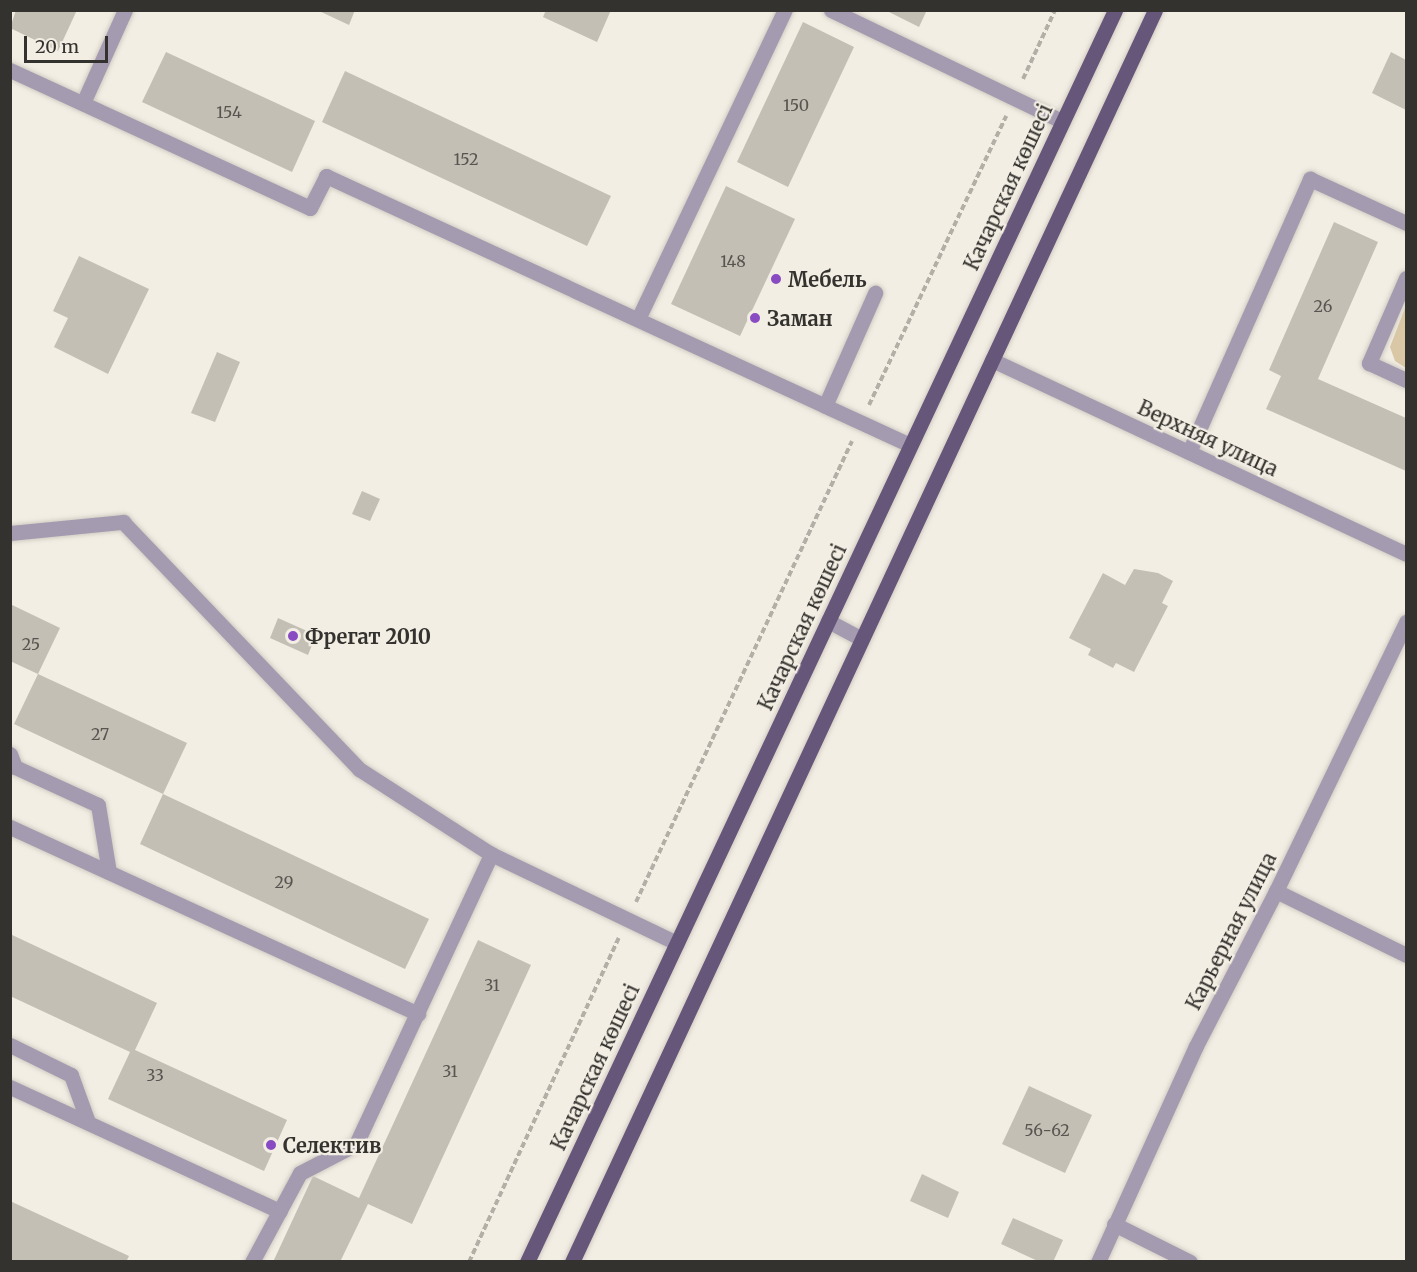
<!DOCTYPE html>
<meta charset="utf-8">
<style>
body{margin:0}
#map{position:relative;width:1417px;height:1272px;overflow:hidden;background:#f3eee4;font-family:Merriweather,serif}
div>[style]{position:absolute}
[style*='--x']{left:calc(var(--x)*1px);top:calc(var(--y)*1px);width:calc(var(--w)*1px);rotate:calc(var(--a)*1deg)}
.green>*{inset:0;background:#d9c7a5}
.building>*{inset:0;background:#c4bfb5}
.path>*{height:4px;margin-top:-2px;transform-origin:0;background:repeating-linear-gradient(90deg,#b3afa7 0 6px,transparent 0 9px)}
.roads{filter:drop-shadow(0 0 2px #d1ccc3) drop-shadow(0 0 2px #d1ccc3)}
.minor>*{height:15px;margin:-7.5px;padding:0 7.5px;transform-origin:7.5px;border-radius:7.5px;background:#a49bb0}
.major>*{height:15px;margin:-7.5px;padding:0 7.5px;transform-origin:7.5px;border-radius:7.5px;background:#66567a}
.dots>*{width:16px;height:16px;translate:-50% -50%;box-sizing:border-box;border:3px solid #f3eee4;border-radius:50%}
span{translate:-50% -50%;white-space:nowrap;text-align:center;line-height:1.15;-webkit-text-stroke:4.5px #f3eee4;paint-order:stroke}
.number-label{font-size:16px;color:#585550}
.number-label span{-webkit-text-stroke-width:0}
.street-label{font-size:20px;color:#34322e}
.poi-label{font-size:20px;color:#34322e;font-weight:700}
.left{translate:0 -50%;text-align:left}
.frame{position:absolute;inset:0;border:12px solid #34322e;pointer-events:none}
.scale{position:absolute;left:24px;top:36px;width:84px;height:27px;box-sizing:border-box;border:3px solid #34322e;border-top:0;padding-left:8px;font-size:18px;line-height:21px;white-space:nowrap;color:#34322e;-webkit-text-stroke:4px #f3eee4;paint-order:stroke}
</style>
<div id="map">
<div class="green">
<i style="clip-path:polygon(1406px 305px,1406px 368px,1395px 361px,1390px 347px)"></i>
</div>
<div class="building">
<i style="clip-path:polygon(16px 10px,77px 10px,58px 51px,10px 28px)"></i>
<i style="clip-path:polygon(317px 10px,355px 10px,349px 25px)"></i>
<i style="clip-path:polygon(546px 10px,611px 10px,597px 42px,543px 17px)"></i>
<i style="clip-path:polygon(885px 10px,927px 10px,919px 27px)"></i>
<i style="clip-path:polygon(803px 22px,854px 47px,788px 187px,737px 162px)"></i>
<i style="clip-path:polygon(166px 52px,315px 121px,292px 172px,142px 102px)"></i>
<i style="clip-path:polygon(1391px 52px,1406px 60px,1406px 110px,1372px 93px)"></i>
<i style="clip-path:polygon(345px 71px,611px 196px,587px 246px,322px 122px)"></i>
<i style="clip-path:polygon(726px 186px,795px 219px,740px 336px,671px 304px)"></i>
<i style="clip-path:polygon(1334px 222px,1378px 242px,1318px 379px,1406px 418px,1406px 471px,1266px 409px,1281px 376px,1269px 370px)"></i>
<i style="clip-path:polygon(79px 256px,149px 289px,108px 374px,54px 347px,68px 318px,53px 311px)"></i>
<i style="clip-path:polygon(217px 352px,240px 362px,215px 422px,191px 413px)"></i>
<i style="clip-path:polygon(362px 491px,380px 499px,370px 521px,352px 514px)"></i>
<i style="clip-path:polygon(1134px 569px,1158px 573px,1173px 581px,1162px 603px,1168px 606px,1134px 672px,1116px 663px,1113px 668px,1088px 655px,1091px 649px,1069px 638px,1103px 573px,1125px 585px)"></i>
<i style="clip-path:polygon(10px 604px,60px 628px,38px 674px,10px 661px)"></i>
<i style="clip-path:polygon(278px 618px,316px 635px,308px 655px,270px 638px)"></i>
<i style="clip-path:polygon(38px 674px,187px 743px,163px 794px,14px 724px)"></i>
<i style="clip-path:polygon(163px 794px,429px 919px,405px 969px,140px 844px)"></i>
<i style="clip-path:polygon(10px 934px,157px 1003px,135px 1050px,287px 1120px,264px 1171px,108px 1099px,130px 1052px,10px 996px)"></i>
<i style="clip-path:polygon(478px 940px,531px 965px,412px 1224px,368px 1204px,340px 1262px,273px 1262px,313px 1176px,359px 1198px)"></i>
<i style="clip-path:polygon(1029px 1086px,1092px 1115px,1065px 1173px,1002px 1144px)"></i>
<i style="clip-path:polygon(922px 1174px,959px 1192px,948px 1218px,910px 1201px)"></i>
<i style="clip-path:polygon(10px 1201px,129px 1256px,126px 1262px,10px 1262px)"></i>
<i style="clip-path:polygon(1013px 1218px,1063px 1240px,1053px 1262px,1040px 1262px,1001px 1244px)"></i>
</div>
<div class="path">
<i style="--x:1023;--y:79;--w:76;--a:-65.1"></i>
<i style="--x:869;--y:405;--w:320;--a:-64.6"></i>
<i style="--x:636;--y:902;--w:509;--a:-64.89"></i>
<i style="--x:469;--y:1262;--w:357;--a:-65.2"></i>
</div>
<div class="roads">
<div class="minor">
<i style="--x:831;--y:10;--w:256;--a:25.7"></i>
<i style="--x:10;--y:70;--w:330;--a:24.7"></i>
<i style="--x:310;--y:208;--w:36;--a:-63"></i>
<i style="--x:326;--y:176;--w:643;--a:24.73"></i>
<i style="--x:83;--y:103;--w:102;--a:-65.7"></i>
<i style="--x:1406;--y:278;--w:93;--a:113.5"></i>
<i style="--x:1369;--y:363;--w:41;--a:24.7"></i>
<i style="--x:638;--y:319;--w:342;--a:-64.6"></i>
<i style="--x:992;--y:360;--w:457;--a:25.1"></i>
<i style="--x:825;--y:406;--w:124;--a:-66.1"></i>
<i style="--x:1189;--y:452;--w:299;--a:-66.1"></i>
<i style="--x:1310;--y:179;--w:106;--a:24.6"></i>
<i style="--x:10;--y:533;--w:114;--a:-5.6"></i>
<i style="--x:123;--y:522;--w:342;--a:46.3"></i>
<i style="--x:359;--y:769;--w:157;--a:32.8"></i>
<i style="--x:828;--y:621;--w:38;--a:28"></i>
<i style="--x:10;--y:754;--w:14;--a:69"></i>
<i style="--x:15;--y:767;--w:91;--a:24.6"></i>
<i style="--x:98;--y:805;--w:68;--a:80.7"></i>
<i style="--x:10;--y:827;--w:449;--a:24.6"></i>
<i style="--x:1276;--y:891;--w:145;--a:26.2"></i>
<i style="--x:10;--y:1045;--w:68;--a:26.2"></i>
<i style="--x:71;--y:1075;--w:50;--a:70.1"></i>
<i style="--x:10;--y:1087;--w:297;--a:24.7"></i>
<i style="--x:1114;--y:1224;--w:85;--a:26.6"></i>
<i style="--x:252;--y:1262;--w:101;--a:-61.7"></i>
<i style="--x:300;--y:1173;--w:63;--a:-27.4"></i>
<i style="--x:356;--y:1144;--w:320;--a:-65"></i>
<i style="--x:491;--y:854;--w:206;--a:25.6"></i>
<i style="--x:1098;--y:1262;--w:237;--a:-65.6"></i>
<i style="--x:1196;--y:1046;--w:174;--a:-62.7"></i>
<i style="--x:1276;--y:891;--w:299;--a:-64.2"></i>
</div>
<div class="major">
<i style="--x:527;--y:1262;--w:1383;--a:-64.84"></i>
<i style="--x:572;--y:1262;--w:1381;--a:-65.03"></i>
</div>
</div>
<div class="dots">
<i style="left:776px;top:279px;background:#884bc1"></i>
<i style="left:755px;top:318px;background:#884bc1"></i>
<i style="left:293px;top:636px;background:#884bc1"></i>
<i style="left:271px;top:1145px;background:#884bc1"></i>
</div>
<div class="number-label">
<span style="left:796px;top:105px">150</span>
<span style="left:229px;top:112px">154</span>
<span style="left:466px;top:159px">152</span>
<span style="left:733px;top:261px">148</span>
<span style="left:1323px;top:306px">26</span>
<span style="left:31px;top:644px">25</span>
<span style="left:100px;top:734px">27</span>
<span style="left:284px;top:882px">29</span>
<span style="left:492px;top:985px">31</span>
<span style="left:450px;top:1071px">31</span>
<span style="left:155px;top:1075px">33</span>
<span style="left:1047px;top:1130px">56-62</span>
</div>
<div class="street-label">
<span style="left:1008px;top:187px;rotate:-65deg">Качарская көшесі</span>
<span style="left:1208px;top:438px;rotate:25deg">Верхняя улица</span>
<span style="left:802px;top:627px;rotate:-65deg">Качарская көшесі</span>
<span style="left:1231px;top:931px;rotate:-63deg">Карьерная улица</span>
<span style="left:595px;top:1067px;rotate:-65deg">Качарская көшесі</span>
</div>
<div class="poi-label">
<span class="left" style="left:788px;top:279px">Мебель</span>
<span class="left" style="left:767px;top:318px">Заман</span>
<span class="left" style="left:305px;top:636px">Фрегат 2010</span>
<span class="left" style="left:283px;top:1145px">Селектив</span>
</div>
<div class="frame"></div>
<div class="scale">20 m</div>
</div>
